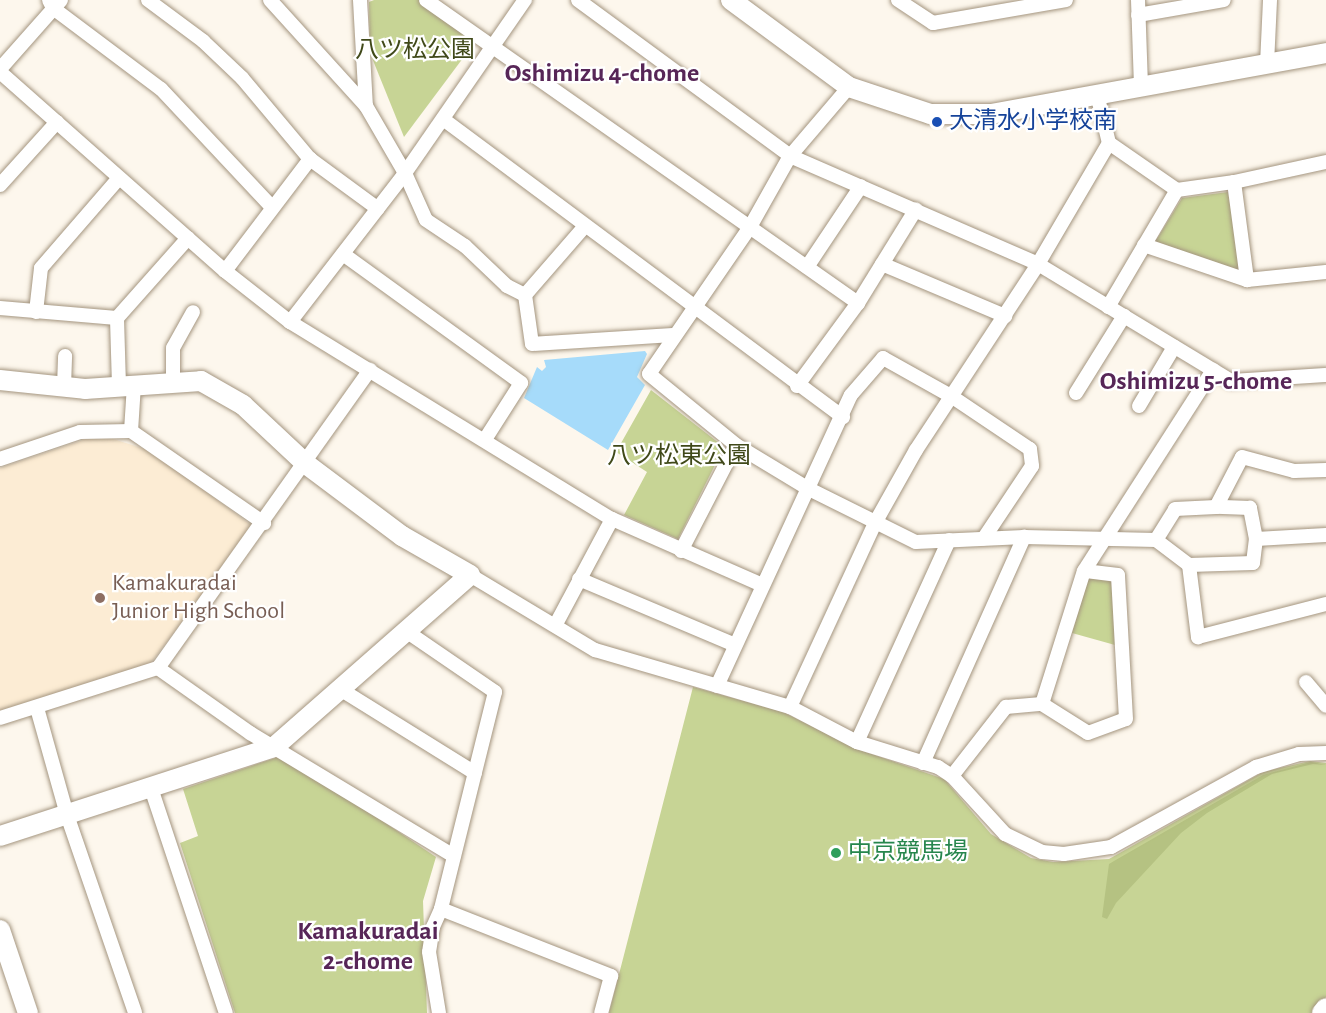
<!DOCTYPE html>
<meta charset="utf-8">
<style>
body{margin:0}
#map{position:relative;width:1326px;height:1013px;overflow:hidden;background:#fdf7ed;font-family:"Alegreya Sans","Noto Sans JP",sans-serif}
div>[style]{position:absolute}
[style*='--x']{left:calc(var(--x)*1px);top:calc(var(--y)*1px);width:calc(var(--w)*1px);rotate:calc(var(--a)*1deg)}
.built>*{inset:0;background:#fcecd4}
.green>*{inset:0;background:#c7d495}
.forest>*{inset:0;background:#b5c282}
.water>*{inset:0;background:#a6dbfa}
.roads{filter:drop-shadow(0 0 2px #a4957f) drop-shadow(0 0 2px #a4957f)}
.street>*{height:14px;margin:-7px;padding:0 7px;transform-origin:7px;border-radius:7px;background:#fff}
.secondary>*{height:20px;margin:-10px;padding:0 10px;transform-origin:10px;border-radius:10px;background:#fff}
.dots>*{width:16px;height:16px;translate:-50% -50%;box-sizing:border-box;border:3px solid #fff;border-radius:50%}
span{translate:-50% -50%;white-space:nowrap;text-align:center;line-height:1.15;-webkit-text-stroke:4.5px #fff;paint-order:stroke}
.park-label{font-size:24px;color:#404919}
.transit-label{font-size:24px;color:#164399}
.left{translate:0 -50%;text-align:left}
.education-label{font-size:24px;color:#785e54}
.leisure-label{font-size:24px;color:#27864d}
.neighbourhood-label{font-size:26px;color:#572657;font-weight:700}
</style>
<div id="map">
<div class="built">
<i style="clip-path:polygon(107px 437px,151px 451px,251px 525px,250px 531px,150px 664px,0 713px,0 468px,89px 438px)"></i>
</div>
<div class="green">
<i style="clip-path:polygon(374px 0,420px 0,475px 42px,404px 137px,370px 53px,369px 2px)"></i>
<i style="clip-path:polygon(1228px 192px,1242px 272px,1155px 242px,1182px 198px)"></i>
<i style="clip-path:polygon(651px 390px,724px 447px,678px 539px,624px 515px,647px 472px,616px 452px)"></i>
<i style="clip-path:polygon(1088px 578px,1112px 581px,1115px 645px,1072px 633px)"></i>
<i style="clip-path:polygon(693px 687px,783px 712px,857px 749px,944px 779px,991px 834px,1031px 858px,1053px 862px,1109px 859px,1263px 772px,1310px 761px,1326px 763px,1326px 997px,1314px 1013px,609px 1013px)"></i>
<i style="clip-path:polygon(284px 755px,436px 857px,423px 901px,427px 1013px,235px 1013px,180px 843px,198px 836px,183px 789px)"></i>
</div>
<div class="forest">
<i style="clip-path:polygon(1311px 762px,1326px 765px,1313px 764px,1272px 774px,1207px 813px,1181px 833px,1116px 903px,1107px 919px,1102px 917px,1109px 864px,1114px 861px,1263px 775px)"></i>
</div>
<div class="water">
<i style="clip-path:polygon(645px 351px,647px 354px,637px 377px,645px 385px,608px 450px,524px 398px,537px 367px,542px 371px,546px 367px,544px 360px)"></i>
</div>
<div class="roads">
<div class="street">
<i style="--x:49;--y:0;--w:9;--a:63"></i>
<i style="--x:53;--y:8;--w:135;--a:36.9"></i>
<i style="--x:161;--y:89;--w:162;--a:46.8"></i>
<i style="--x:148;--y:0;--w:69;--a:36.7"></i>
<i style="--x:203;--y:41;--w:54;--a:43.5"></i>
<i style="--x:242;--y:78;--w:106;--a:50"></i>
<i style="--x:310;--y:159;--w:84;--a:36.3"></i>
<i style="--x:270;--y:0;--w:143;--a:47.8"></i>
<i style="--x:366;--y:106;--w:78;--a:59.8"></i>
<i style="--x:405;--y:173;--w:51;--a:65.9"></i>
<i style="--x:426;--y:220;--w:47;--a:33.7"></i>
<i style="--x:465;--y:246;--w:58;--a:43.6"></i>
<i style="--x:507;--y:286;--w:20;--a:27"></i>
<i style="--x:360;--y:0;--w:106;--a:86.8"></i>
<i style="--x:426;--y:0;--w:528;--a:35.05"></i>
<i style="--x:578;--y:0;--w:263;--a:36.3"></i>
<i style="--x:790;--y:156;--w:270;--a:23.5"></i>
<i style="--x:1038;--y:264;--w:226;--a:31.2"></i>
<i style="--x:1231;--y:381;--w:95;--a:-3.6"></i>
<i style="--x:898;--y:0;--w:42;--a:33.3"></i>
<i style="--x:933;--y:23;--w:135;--a:-9.8"></i>
<i style="--x:1138;--y:0;--w:87;--a:88"></i>
<i style="--x:1138;--y:15;--w:87;--a:-9.9"></i>
<i style="--x:1267;--y:64;--w:64;--a:-87.3"></i>
<i style="--x:0;--y:69;--w:92;--a:-48.5"></i>
<i style="--x:0;--y:72;--w:300;--a:41.5"></i>
<i style="--x:225;--y:271;--w:83;--a:38.1"></i>
<i style="--x:290;--y:322;--w:377;--a:31.5"></i>
<i style="--x:612;--y:519;--w:164;--a:23.7"></i>
<i style="--x:849;--y:87;--w:91;--a:130.5"></i>
<i style="--x:790;--y:156;--w:81;--a:119.4"></i>
<i style="--x:750;--y:227;--w:178;--a:124.5"></i>
<i style="--x:649;--y:374;--w:112;--a:39.2"></i>
<i style="--x:736;--y:445;--w:85;--a:31.1"></i>
<i style="--x:809;--y:489;--w:119;--a:26.4"></i>
<i style="--x:916;--y:542;--w:108;--a:-2.7"></i>
<i style="--x:1024;--y:537;--w:132;--a:1.3"></i>
<i style="--x:1156;--y:540;--w:41;--a:37.1"></i>
<i style="--x:1189;--y:565;--w:73;--a:82.9"></i>
<i style="--x:1198;--y:637;--w:132;--a:-14.5"></i>
<i style="--x:443;--y:119;--w:499;--a:36.7"></i>
<i style="--x:1109;--y:143;--w:83;--a:34.7"></i>
<i style="--x:1177;--y:190;--w:58;--a:-8"></i>
<i style="--x:1234;--y:182;--w:94;--a:-12.3"></i>
<i style="--x:1234;--y:182;--w:99;--a:82.4"></i>
<i style="--x:1247;--y:280;--w:79;--a:-5.8"></i>
<i style="--x:0;--y:185;--w:85;--a:-47.9"></i>
<i style="--x:585;--y:226;--w:91;--a:131"></i>
<i style="--x:525;--y:295;--w:49;--a:81.9"></i>
<i style="--x:532;--y:344;--w:141;--a:-3.7"></i>
<i style="--x:1144;--y:245;--w:109;--a:18.8"></i>
<i style="--x:343;--y:254;--w:220;--a:35.9"></i>
<i style="--x:521;--y:383;--w:65;--a:122.5"></i>
<i style="--x:882;--y:264;--w:134;--a:22.9"></i>
<i style="--x:807;--y:267;--w:97;--a:-56.3"></i>
<i style="--x:225;--y:271;--w:141;--a:-52.8"></i>
<i style="--x:1108;--y:307;--w:136;--a:-59.5"></i>
<i style="--x:0;--y:308;--w:117;--a:4.9"></i>
<i style="--x:36;--y:312;--w:44;--a:-83.5"></i>
<i style="--x:41;--y:268;--w:118;--a:-49.1"></i>
<i style="--x:290;--y:322;--w:188;--a:-52.3"></i>
<i style="--x:405;--y:173;--w:211;--a:-55.3"></i>
<i style="--x:173;--y:382;--w:34;--a:-90"></i>
<i style="--x:173;--y:348;--w:41;--a:-60.9"></i>
<i style="--x:119;--y:386;--w:68;--a:-91.7"></i>
<i style="--x:117;--y:318;--w:107;--a:-48.4"></i>
<i style="--x:797;--y:386;--w:103;--a:-53.7"></i>
<i style="--x:858;--y:303;--w:110;--a:-58.3"></i>
<i style="--x:64;--y:387;--w:31;--a:-88"></i>
<i style="--x:1076;--y:393;--w:91;--a:-58.1"></i>
<i style="--x:1139;--y:406;--w:69;--a:-59.3"></i>
<i style="--x:131;--y:431;--w:47;--a:-86.3"></i>
<i style="--x:0;--y:459;--w:84;--a:-18.6"></i>
<i style="--x:80;--y:432;--w:51;--a:-1.1"></i>
<i style="--x:131;--y:431;--w:162;--a:34.7"></i>
<i style="--x:1256;--y:539;--w:70;--a:-3.3"></i>
<i style="--x:1156;--y:540;--w:36;--a:-58"></i>
<i style="--x:1175;--y:509;--w:41;--a:-2.8"></i>
<i style="--x:1216;--y:507;--w:56;--a:-62.5"></i>
<i style="--x:1242;--y:457;--w:54;--a:15.1"></i>
<i style="--x:1294;--y:471;--w:32;--a:-2"></i>
<i style="--x:681;--y:551;--w:119;--a:-62.6"></i>
<i style="--x:1189;--y:565;--w:64;--a:-1.8"></i>
<i style="--x:1253;--y:563;--w:24;--a:-83"></i>
<i style="--x:1256;--y:539;--w:32;--a:-101"></i>
<i style="--x:1250;--y:508;--w:34;--a:-178"></i>
<i style="--x:470;--y:575;--w:146;--a:31"></i>
<i style="--x:595;--y:650;--w:203;--a:16.3"></i>
<i style="--x:790;--y:707;--w:76;--a:27.6"></i>
<i style="--x:857;--y:742;--w:85;--a:17.2"></i>
<i style="--x:938;--y:767;--w:17;--a:33"></i>
<i style="--x:952;--y:776;--w:79;--a:47.6"></i>
<i style="--x:1005;--y:834;--w:41;--a:25.9"></i>
<i style="--x:1042;--y:852;--w:22;--a:5"></i>
<i style="--x:1064;--y:854;--w:48;--a:-8.5"></i>
<i style="--x:1111;--y:847;--w:166;--a:-28.9"></i>
<i style="--x:1256;--y:767;--w:45;--a:-16.8"></i>
<i style="--x:1299;--y:754;--w:27;--a:-2"></i>
<i style="--x:579;--y:579;--w:167;--a:22.9"></i>
<i style="--x:556;--y:624;--w:119;--a:-61.9"></i>
<i style="--x:406;--y:631;--w:108;--a:34.4"></i>
<i style="--x:495;--y:692;--w:224;--a:104"></i>
<i style="--x:441;--y:909;--w:20;--a:114"></i>
<i style="--x:433;--y:927;--w:25;--a:99"></i>
<i style="--x:429;--y:952;--w:62;--a:80.7"></i>
<i style="--x:158;--y:668;--w:113;--a:35.2"></i>
<i style="--x:250;--y:733;--w:238;--a:31.1"></i>
<i style="--x:1306;--y:682;--w:31;--a:50"></i>
<i style="--x:717;--y:686;--w:320;--a:-65.3"></i>
<i style="--x:851;--y:395;--w:49;--a:-49.1"></i>
<i style="--x:883;--y:358;--w:78;--a:29.2"></i>
<i style="--x:951;--y:396;--w:95;--a:33.9"></i>
<i style="--x:1030;--y:449;--w:17;--a:83"></i>
<i style="--x:1032;--y:466;--w:87;--a:123.7"></i>
<i style="--x:340;--y:689;--w:159;--a:31.9"></i>
<i style="--x:1042;--y:704;--w:54;--a:32.2"></i>
<i style="--x:1088;--y:733;--w:40;--a:-20.2"></i>
<i style="--x:1126;--y:719;--w:144;--a:-93.2"></i>
<i style="--x:1118;--y:575;--w:34;--a:-173"></i>
<i style="--x:790;--y:707;--w:203;--a:-65.2"></i>
<i style="--x:875;--y:523;--w:84;--a:-60.7"></i>
<i style="--x:916;--y:450;--w:222;--a:-56.7"></i>
<i style="--x:1038;--y:264;--w:140;--a:-59.6"></i>
<i style="--x:1109;--y:143;--w:50;--a:-103.8"></i>
<i style="--x:37;--y:708;--w:111;--a:74.3"></i>
<i style="--x:67;--y:815;--w:209;--a:71"></i>
<i style="--x:0;--y:718;--w:166;--a:-17.6"></i>
<i style="--x:158;--y:668;--w:366;--a:-54.6"></i>
<i style="--x:857;--y:742;--w:222;--a:-65.5"></i>
<i style="--x:923;--y:763;--w:248;--a:-65.9"></i>
<i style="--x:952;--y:776;--w:88;--a:-52"></i>
<i style="--x:1006;--y:707;--w:36;--a:-5"></i>
<i style="--x:1042;--y:704;--w:139;--a:-72.5"></i>
<i style="--x:1084;--y:571;--w:239;--a:-57.3"></i>
<i style="--x:151;--y:788;--w:237;--a:71.6"></i>
<i style="--x:441;--y:909;--w:183;--a:21.5"></i>
<i style="--x:611;--y:976;--w:38;--a:105"></i>
</div>
<div class="secondary">
<i style="--x:731;--y:0;--w:147;--a:36.4"></i>
<i style="--x:849;--y:87;--w:85;--a:18.4"></i>
<i style="--x:930;--y:114;--w:61;--a:0"></i>
<i style="--x:991;--y:114;--w:341;--a:-10.3"></i>
<i style="--x:0;--y:380;--w:85;--a:6"></i>
<i style="--x:85;--y:389;--w:116;--a:-3.9"></i>
<i style="--x:201;--y:381;--w:48;--a:29.7"></i>
<i style="--x:243;--y:405;--w:86;--a:43.1"></i>
<i style="--x:306;--y:464;--w:120;--a:36.9"></i>
<i style="--x:402;--y:536;--w:78;--a:29.8"></i>
<i style="--x:470;--y:575;--w:261;--a:138.7"></i>
<i style="--x:274;--y:747;--w:288;--a:162"></i>
<i style="--x:0;--y:930;--w:88;--a:71.4"></i>
<i style="--x:1322;--y:1013;--w:6;--a:-51"></i>
</div>
</div>
<div class="dots">
<i style="left:937px;top:122px;background:#1a4fb4"></i>
<i style="left:100px;top:598px;background:#8d6e63"></i>
<i style="left:836px;top:853px;background:#2e9e5b"></i>
</div>
<div class="park-label">
<span style="left:415px;top:51px">八ツ松公園</span>
<span style="left:679px;top:457px">八ツ松東公園</span>
</div>
<div class="transit-label">
<span class="left" style="left:949px;top:122px">大清水小学校南</span>
</div>
<div class="education-label">
<span class="left" style="left:112px;top:598px">Kamakuradai<br>Junior High School</span>
</div>
<div class="leisure-label">
<span class="left" style="left:848px;top:853px">中京競馬場</span>
</div>
<div class="neighbourhood-label">
<span style="left:602px;top:74px">Oshimizu 4-chome</span>
<span style="left:1196px;top:382px">Oshimizu 5-chome</span>
<span style="left:368px;top:947px">Kamakuradai<br>2-chome</span>
</div>
</div>
